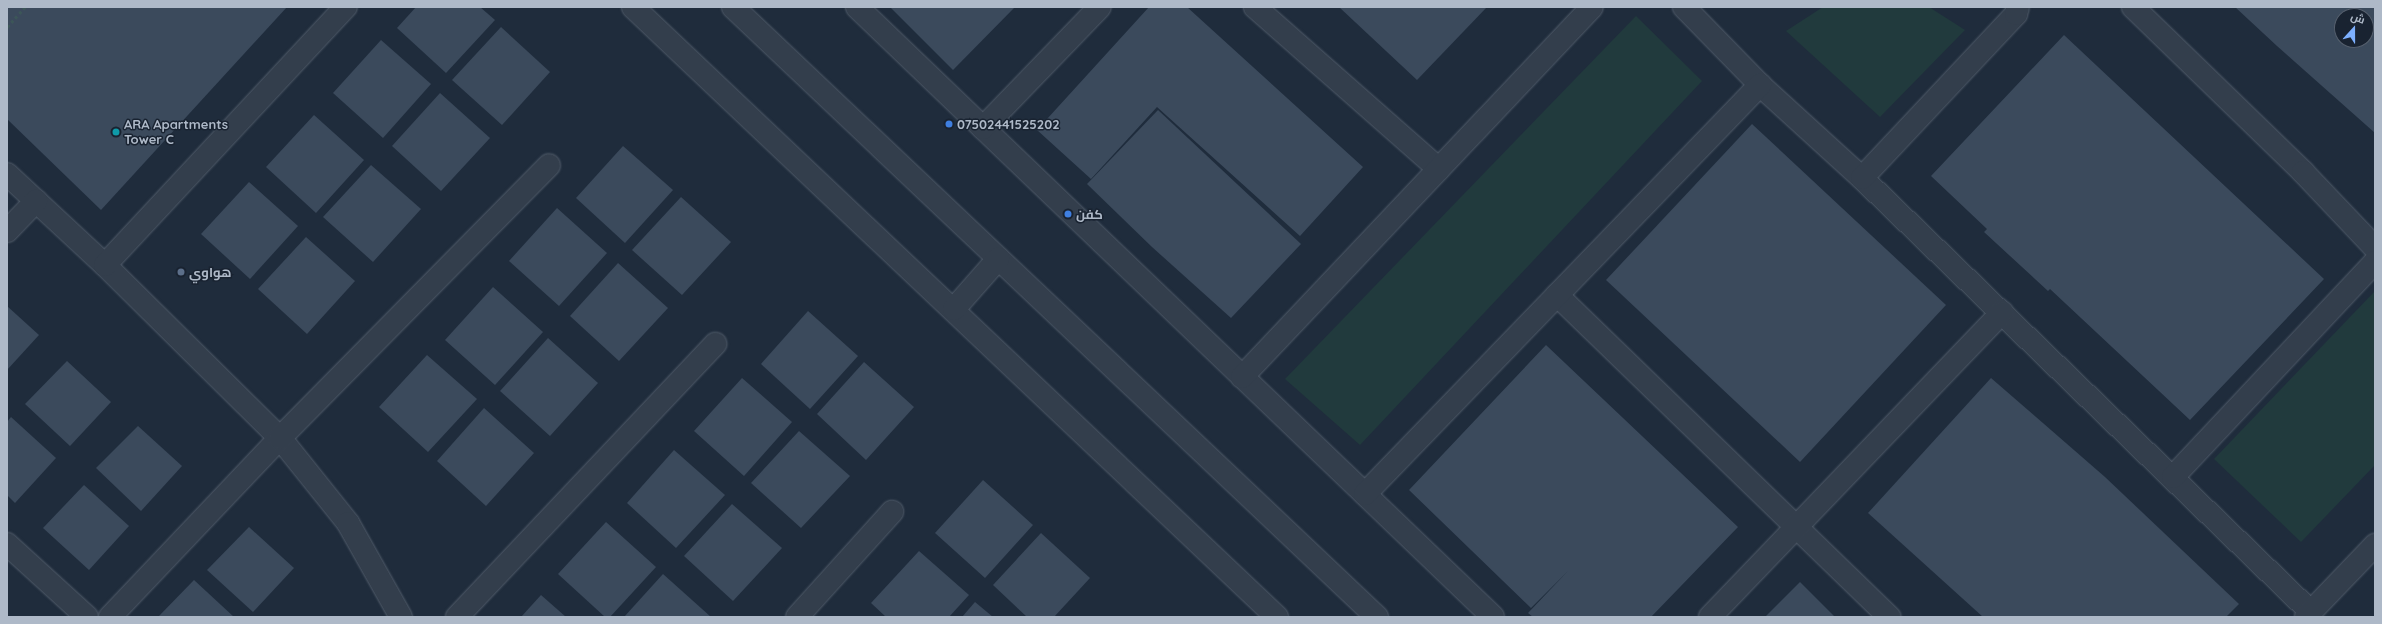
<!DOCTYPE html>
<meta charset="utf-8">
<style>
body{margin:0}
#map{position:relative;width:2382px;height:624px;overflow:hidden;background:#1f2c3c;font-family:Quicksand,Cairo,sans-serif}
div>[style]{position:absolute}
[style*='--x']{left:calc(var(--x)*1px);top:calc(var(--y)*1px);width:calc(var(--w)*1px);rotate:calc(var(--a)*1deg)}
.green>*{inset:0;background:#213a3d}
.building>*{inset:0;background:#3b4a5c}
.path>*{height:2.5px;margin-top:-1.25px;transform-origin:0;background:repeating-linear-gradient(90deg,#3c5658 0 3px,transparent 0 6px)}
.roads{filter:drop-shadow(0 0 1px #515c6a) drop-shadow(0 0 1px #515c6a)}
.minor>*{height:22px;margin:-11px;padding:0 11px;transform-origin:11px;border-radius:11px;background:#333e4c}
.tertiary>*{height:22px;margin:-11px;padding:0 11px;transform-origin:11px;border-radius:11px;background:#333e4c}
.dots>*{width:11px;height:11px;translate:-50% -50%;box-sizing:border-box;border:2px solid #192331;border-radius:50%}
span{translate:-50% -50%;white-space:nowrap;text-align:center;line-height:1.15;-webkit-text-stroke:3px #192331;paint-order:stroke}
.poi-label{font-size:13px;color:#aeb9c8;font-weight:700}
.left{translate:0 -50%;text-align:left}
.frame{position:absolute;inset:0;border:8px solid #aeb9c8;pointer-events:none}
.north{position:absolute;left:2334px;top:8px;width:40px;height:40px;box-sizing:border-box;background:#192331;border:1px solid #555f6d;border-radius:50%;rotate:21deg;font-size:11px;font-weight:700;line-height:16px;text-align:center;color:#aeb9c8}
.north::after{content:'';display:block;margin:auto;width:14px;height:18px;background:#7db0ff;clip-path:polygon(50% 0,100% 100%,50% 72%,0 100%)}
</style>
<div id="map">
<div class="green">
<i style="clip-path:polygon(1823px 7px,1929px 7px,1965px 30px,1880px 117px,1786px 31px)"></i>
<i style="clip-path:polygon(1636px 16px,1702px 81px,1360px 445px,1285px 379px)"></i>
<i style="clip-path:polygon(2375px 291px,2375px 465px,2301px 542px,2214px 459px)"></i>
</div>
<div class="building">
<i style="clip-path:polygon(7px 7px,287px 7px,101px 210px,7px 119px)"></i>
<i style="clip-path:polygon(416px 7px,480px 7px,495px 20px,446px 73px,397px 28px)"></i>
<i style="clip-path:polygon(890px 7px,1015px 7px,953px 70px)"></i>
<i style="clip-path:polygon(1149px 7px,1187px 7px,1363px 167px,1300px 236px,1157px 107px,1091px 179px,1037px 130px)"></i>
<i style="clip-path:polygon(1339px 7px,1487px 7px,1417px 80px)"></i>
<i style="clip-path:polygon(evenodd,2235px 7px,2375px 7px,2375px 133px,2277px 46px,2235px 7px,2342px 16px,2366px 16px,2366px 40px,2342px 40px,2342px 16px)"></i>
<i style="clip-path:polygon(501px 27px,550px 72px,502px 125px,452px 80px)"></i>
<i style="clip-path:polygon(2064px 35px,2324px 279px,2190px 420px,2050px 289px,2048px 291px,1984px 232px,1987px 229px,1931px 176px)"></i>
<i style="clip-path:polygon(381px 40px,431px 84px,383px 138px,333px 93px)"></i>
<i style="clip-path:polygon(440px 93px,490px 138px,441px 191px,392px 146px)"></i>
<i style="clip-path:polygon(1158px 110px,1301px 244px,1231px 318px,1152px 247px,1087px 184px)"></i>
<i style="clip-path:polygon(314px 115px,364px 160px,316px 213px,266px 167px)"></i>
<i style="clip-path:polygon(1752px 124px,1946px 305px,1800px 462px,1606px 280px)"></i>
<i style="clip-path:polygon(623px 146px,673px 190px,625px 243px,576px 198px)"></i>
<i style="clip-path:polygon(371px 165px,421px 209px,373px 262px,323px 217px)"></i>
<i style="clip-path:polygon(249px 182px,298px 226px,250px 279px,201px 234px)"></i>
<i style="clip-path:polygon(681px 197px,731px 242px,682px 295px,632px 250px)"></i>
<i style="clip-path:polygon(557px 208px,607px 253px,559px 306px,509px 261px)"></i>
<i style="clip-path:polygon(306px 237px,355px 281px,307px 334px,258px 289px)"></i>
<i style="clip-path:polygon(618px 263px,668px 308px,619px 361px,570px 316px)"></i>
<i style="clip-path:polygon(493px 287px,543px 332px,495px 385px,445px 340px)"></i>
<i style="clip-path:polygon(7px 306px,39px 335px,7px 370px)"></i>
<i style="clip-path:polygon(808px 311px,858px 356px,810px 409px,761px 364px)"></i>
<i style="clip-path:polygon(548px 338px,598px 383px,550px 436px,500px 391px)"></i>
<i style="clip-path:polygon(1546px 345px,1738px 527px,1651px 617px,1533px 617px,1528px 613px,1568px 571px,1531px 608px,1409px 490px)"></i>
<i style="clip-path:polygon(427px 355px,477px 399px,428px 452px,379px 407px)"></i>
<i style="clip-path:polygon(67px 361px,111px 402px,70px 446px,25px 404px)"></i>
<i style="clip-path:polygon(864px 362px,914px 407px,866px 460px,817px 414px)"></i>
<i style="clip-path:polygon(742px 378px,792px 422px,744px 476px,694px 431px)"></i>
<i style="clip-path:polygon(1991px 378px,2105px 477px,2239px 604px,2226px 617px,1983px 617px,1868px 513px)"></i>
<i style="clip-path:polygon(484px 408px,534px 453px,486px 506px,437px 461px)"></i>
<i style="clip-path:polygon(11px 417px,56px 458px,15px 503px,7px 495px,7px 422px)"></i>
<i style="clip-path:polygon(138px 426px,182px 466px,141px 511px,96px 468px)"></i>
<i style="clip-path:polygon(799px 431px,850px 476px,801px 528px,751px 483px)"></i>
<i style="clip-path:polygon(674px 450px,725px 495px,676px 548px,627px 503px)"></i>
<i style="clip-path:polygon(983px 480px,1033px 525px,985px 578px,935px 533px)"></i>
<i style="clip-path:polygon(84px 485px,129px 526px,89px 570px,43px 528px)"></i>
<i style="clip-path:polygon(732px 504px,782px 548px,733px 601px,684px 556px)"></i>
<i style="clip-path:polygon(606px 522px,656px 567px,610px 617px,605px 617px,558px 574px)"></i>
<i style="clip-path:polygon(249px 527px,294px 568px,253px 612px,207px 570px)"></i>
<i style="clip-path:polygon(1041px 533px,1090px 578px,1054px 617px,1027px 617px,993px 585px)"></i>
<i style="clip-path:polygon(919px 551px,969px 595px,949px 617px,886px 617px,871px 603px)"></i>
<i style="clip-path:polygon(663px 574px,711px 617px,624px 617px)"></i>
<i style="clip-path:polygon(194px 580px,234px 617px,158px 617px)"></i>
<i style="clip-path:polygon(1800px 582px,1835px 617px,1765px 617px)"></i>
<i style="clip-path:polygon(541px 595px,566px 617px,521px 617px)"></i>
<i style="clip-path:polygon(975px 602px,993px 617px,962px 617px)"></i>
</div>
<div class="path">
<i style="--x:7;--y:27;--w:27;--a:-48"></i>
</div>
<div class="roads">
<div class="minor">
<i style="--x:857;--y:7;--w:881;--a:43.8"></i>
<i style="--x:1255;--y:7;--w:245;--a:41.4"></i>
<i style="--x:1684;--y:7;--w:109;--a:45.7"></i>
<i style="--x:1760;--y:85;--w:138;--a:42.4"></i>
<i style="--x:1862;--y:178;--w:624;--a:44.03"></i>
<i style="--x:2133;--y:7;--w:237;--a:44.1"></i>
<i style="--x:2303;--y:172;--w:105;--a:46.5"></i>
<i style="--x:983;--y:128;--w:168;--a:-46"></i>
<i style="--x:7;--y:174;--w:134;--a:42.9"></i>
<i style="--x:105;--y:265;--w:246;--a:44.7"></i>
<i style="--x:280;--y:438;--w:109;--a:51.3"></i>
<i style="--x:348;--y:523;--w:108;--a:60.6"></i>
<i style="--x:1862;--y:178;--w:225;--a:-46.8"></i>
<i style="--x:2016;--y:14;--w:7;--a:-74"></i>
<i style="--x:7;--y:231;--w:42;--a:-46"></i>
<i style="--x:105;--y:265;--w:353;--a:-47"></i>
<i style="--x:1557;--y:295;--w:463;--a:44.1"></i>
<i style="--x:1242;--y:377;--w:509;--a:-46.59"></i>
<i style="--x:2173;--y:477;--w:295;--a:-46.8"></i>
<i style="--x:1365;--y:494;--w:569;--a:-46"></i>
<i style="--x:7;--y:544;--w:108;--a:42.4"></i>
<i style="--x:110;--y:617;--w:247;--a:-46.5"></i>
<i style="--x:280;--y:438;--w:383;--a:-45.4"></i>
<i style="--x:457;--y:617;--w:376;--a:-46.6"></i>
<i style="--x:797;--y:617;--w:142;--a:-47.9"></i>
<i style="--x:1710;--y:617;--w:422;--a:-46.2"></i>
<i style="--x:2306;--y:617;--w:100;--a:-46.2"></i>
</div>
<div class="tertiary">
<i style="--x:633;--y:7;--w:887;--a:43.45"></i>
<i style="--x:733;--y:7;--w:887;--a:43.45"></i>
<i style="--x:954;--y:309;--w:67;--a:-48.7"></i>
</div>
</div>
<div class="dots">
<i style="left:949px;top:124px;background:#3f7fe0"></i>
<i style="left:116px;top:132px;background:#0f9aa8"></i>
<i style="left:1068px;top:214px;background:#3f7fe0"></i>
<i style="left:181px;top:272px;background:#5c6f8a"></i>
</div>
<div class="poi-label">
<span class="left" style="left:957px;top:124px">07502441525202</span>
<span class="left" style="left:124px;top:132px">ARA Apartments<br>Tower C</span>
<span class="left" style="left:1076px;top:214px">كفن</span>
<span class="left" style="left:189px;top:272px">هواوي</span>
</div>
<div class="frame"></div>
<div class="north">ش</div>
</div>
